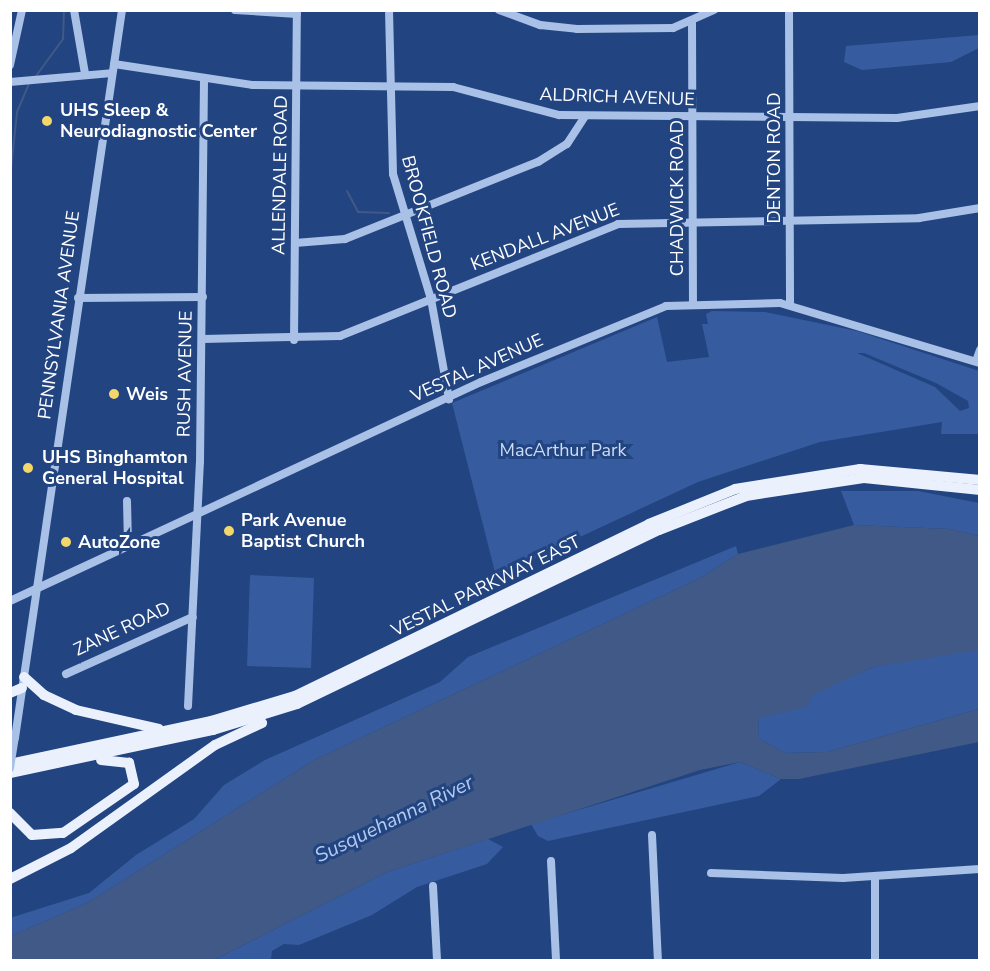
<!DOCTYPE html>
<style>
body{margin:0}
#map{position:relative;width:990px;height:971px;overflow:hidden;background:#224481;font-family:"Nunito Sans",sans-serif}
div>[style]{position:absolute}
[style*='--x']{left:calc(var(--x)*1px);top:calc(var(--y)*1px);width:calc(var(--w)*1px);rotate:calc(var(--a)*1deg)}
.green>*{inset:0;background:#365c9f}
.water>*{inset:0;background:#405986}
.stream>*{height:2px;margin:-1px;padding:0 1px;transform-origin:1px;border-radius:1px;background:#405986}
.minor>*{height:8px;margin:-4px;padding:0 4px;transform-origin:4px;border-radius:4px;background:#a9c0e7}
.major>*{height:10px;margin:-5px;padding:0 5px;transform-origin:5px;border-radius:5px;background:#ebf0fd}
.minor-bridge>*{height:8px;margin:-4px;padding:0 4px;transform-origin:4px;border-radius:4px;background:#a9c0e7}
.dots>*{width:16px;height:16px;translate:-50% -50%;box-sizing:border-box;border:3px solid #224481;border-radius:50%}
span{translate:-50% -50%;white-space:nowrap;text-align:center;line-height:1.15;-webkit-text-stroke:6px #224481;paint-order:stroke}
.street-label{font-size:18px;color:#fff}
.poi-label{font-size:18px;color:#fff;font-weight:700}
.left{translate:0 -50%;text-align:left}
.park-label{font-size:18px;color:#ccdcf6}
.water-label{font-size:20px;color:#b4caef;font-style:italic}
.frame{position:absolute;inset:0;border:12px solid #fff;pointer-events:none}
</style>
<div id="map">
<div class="green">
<i style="clip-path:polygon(979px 35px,979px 48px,951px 62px,862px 70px,844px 62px,846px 46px)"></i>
<i style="clip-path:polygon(evenodd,712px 311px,765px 312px,857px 331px,979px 371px,979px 434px,941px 434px,942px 422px,820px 442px,698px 482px,496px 576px,452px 403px,657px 317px,667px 362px,709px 357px,702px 324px,708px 324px,706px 314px,712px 311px,857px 353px,864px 353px,936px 383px,968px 401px,969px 408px,960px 411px,935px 387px,857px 353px)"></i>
<i style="clip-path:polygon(841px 491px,918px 491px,979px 503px,979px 536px,950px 529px,854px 525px)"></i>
<i style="clip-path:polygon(736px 546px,738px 554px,700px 578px,314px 760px,89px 902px,11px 936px,10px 918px,89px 893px,136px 855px,194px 819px,224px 785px,265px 760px,440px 682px,468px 657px)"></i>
<i style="clip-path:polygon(250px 575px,314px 578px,311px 668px,247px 666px)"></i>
<i style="clip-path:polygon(962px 649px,979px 650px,979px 709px,827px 752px,785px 753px,758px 738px,759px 718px,873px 667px)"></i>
<i style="clip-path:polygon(740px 762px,781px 779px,759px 796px,548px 841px,538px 836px,531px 824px)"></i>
<i style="clip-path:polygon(488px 839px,503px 847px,487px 864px,417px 887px,372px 915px,299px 945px,284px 944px,272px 951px,271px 960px,214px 960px,387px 872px)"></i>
</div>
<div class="water">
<i style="clip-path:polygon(854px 525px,950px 529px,979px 536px,979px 650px,873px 667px,813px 695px,806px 707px,759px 718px,758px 738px,785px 753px,827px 752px,979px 709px,979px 742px,799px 779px,781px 779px,740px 762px,700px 770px,387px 872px,214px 960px,11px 960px,11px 936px,89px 902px,314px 760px,700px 578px,738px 554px)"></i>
</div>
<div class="stream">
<i style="--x:36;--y:76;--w:46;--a:-53.9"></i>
<i style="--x:63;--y:39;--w:29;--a:-88"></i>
<i style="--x:10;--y:179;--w:67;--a:-84"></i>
<i style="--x:17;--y:112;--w:33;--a:-67"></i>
<i style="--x:347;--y:191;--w:24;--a:62"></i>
<i style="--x:358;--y:212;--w:31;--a:2"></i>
</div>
<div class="minor">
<i style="--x:74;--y:10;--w:65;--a:80.2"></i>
<i style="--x:235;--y:10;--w:62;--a:3.7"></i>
<i style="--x:389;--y:10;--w:164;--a:88.6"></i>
<i style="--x:393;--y:174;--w:131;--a:73.1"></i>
<i style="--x:431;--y:299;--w:102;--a:79.8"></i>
<i style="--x:499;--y:10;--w:44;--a:20.1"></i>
<i style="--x:540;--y:25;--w:37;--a:6"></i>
<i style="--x:577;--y:29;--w:96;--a:-0.6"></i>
<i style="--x:673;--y:28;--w:45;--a:-23.7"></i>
<i style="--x:789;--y:10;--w:295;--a:89.8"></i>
<i style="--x:692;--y:22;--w:280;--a:89.8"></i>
<i style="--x:114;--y:64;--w:141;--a:8.6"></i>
<i style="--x:253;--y:85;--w:200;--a:0.6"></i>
<i style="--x:453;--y:87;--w:110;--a:14.8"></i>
<i style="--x:559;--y:115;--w:338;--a:0.5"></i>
<i style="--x:897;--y:118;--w:84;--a:-8.2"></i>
<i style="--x:10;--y:65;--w:56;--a:-77.7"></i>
<i style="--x:10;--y:82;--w:102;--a:-5"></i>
<i style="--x:295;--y:243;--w:50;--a:-4.6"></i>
<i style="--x:345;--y:239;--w:208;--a:-21.8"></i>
<i style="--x:538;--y:162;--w:34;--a:-32"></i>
<i style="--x:567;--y:144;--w:33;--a:-57"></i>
<i style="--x:78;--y:298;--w:125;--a:-0.5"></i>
<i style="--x:203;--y:339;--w:137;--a:-1.3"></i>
<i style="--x:340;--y:336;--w:300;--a:-21.9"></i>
<i style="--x:618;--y:224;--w:301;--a:-1.1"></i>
<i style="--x:919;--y:218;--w:62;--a:-9.3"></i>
<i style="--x:294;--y:340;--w:330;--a:-89.5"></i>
<i style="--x:976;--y:361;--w:12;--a:-70"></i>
<i style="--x:127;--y:501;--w:45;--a:88.7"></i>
<i style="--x:10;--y:601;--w:519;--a:-24.94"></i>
<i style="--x:481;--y:382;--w:200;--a:-22.3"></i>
<i style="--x:666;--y:306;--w:114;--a:-1.5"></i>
<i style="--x:780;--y:303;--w:209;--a:16.7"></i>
<i style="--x:66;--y:674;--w:139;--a:-24.2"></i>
<i style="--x:188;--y:706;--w:244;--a:-87.2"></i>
<i style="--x:200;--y:462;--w:384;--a:-89.4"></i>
<i style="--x:15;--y:738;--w:736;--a:-81.64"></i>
<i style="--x:652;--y:835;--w:125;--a:87.3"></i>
<i style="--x:551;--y:861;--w:99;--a:87.1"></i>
<i style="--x:711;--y:873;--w:132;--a:2.2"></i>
<i style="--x:843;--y:878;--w:137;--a:-3.8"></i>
<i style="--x:433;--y:886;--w:74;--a:86.9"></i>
<i style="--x:875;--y:960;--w:83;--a:-90"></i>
</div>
<div class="major">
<i style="--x:24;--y:677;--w:27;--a:42"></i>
<i style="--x:44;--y:695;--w:35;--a:25"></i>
<i style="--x:76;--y:710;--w:85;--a:12.9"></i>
<i style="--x:10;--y:693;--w:13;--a:-23"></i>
<i style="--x:10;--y:764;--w:206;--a:-12.1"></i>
<i style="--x:211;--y:721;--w:88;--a:-16.6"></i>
<i style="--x:295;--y:696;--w:394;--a:-25.9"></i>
<i style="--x:649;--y:524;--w:93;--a:-22.1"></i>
<i style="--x:735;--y:489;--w:127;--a:-9.1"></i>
<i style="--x:860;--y:469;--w:121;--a:5.2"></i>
<i style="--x:10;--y:773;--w:208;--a:-12"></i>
<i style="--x:213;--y:730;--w:88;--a:-17.2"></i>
<i style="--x:297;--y:704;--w:402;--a:-25.7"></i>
<i style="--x:659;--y:530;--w:93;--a:-21.3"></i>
<i style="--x:746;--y:496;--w:119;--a:-8.7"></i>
<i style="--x:864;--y:478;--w:117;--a:5.9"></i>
<i style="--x:10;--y:813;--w:31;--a:45"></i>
<i style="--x:32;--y:835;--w:31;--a:-4"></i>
<i style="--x:63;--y:833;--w:86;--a:-34.6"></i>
<i style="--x:134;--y:784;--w:22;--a:-103"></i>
<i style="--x:129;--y:763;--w:28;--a:-174"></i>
<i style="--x:10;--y:879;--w:68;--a:-26.9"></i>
<i style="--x:71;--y:848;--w:177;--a:-35.6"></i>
<i style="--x:215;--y:745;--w:52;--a:-25.1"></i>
</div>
<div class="minor-bridge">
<i style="--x:10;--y:768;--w:30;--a:-81"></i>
</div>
<div class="dots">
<i style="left:47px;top:121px;background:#f3d76b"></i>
<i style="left:114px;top:394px;background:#f3d76b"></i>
<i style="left:28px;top:468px;background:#f3d76b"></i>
<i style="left:229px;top:531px;background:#f3d76b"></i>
<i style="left:66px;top:542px;background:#f3d76b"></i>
</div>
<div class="street-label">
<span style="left:617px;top:97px;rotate:2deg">ALDRICH AVENUE</span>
<span style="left:774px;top:158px;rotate:-90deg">DENTON ROAD</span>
<span style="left:280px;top:175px;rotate:-89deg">ALLENDALE ROAD</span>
<span style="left:677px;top:198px;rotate:-90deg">CHADWICK ROAD</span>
<span style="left:429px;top:237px;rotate:75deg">BROOKFIELD ROAD</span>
<span style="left:545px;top:237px;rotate:-21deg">KENDALL AVENUE</span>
<span style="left:59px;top:315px;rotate:-82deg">PENNSYLVANIA AVENUE</span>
<span style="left:477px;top:368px;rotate:-24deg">VESTAL AVENUE</span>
<span style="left:185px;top:374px;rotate:-89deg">RUSH AVENUE</span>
<span style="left:486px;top:586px;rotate:-26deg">VESTAL PARKWAY EAST</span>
<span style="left:122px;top:629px;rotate:-25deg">ZANE ROAD</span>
</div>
<div class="poi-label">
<span class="left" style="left:60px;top:121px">UHS Sleep &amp;<br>Neurodiagnostic Center</span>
<span class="left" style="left:126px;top:394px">Weis</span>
<span class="left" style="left:42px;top:468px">UHS Binghamton<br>General Hospital</span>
<span class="left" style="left:241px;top:531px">Park Avenue<br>Baptist Church</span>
<span class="left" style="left:78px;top:542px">AutoZone</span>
</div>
<div class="park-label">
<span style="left:563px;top:450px">MacArthur Park</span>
</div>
<div class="water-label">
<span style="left:394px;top:819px;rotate:-26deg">Susquehanna River</span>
</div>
<div class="frame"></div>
</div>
